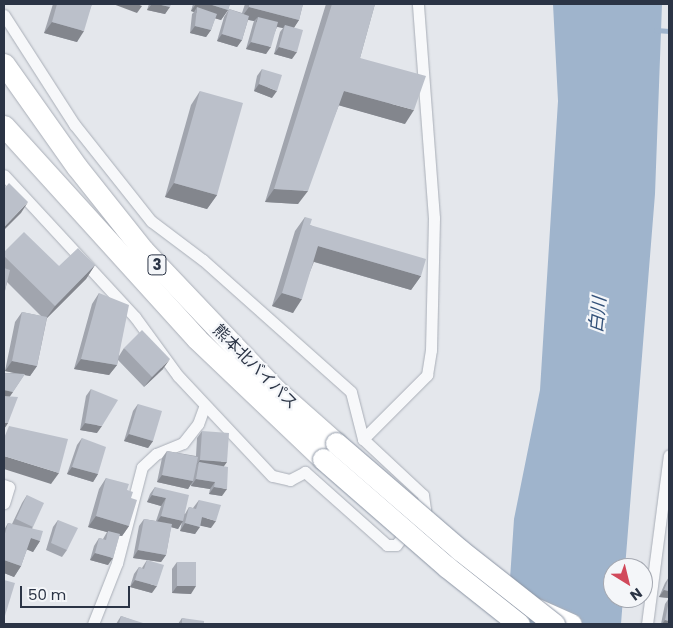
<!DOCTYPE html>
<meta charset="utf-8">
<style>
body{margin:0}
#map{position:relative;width:673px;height:628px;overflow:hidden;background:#e4e7ec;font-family:Poppins,"Noto Sans JP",sans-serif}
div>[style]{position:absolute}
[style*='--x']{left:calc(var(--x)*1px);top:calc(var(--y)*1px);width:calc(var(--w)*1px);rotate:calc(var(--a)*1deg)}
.water>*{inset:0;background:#9fb4cc}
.stream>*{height:4.5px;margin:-2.25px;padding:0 2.25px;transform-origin:2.25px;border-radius:2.25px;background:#9fb4cc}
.roads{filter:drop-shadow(0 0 1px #a9aeb7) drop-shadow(0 0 1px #a9aeb7)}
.street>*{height:11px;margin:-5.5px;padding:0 5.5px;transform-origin:5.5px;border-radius:5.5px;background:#f7f8fa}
.highway>*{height:21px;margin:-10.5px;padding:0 10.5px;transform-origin:10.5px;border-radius:10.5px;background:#fff}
.bridges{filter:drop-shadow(0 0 1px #8b94a3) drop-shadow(0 0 1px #8b94a3)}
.highway-bridge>*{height:21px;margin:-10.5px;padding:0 10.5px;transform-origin:10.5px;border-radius:10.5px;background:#fff}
.wall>*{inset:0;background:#a1a5ae}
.shaded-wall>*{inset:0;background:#83868d}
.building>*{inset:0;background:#bbc0ca}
span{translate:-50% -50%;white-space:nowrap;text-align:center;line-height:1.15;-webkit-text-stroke:4.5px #f4f6f9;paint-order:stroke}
.shield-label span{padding:1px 4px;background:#f4f6f9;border:1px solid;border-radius:4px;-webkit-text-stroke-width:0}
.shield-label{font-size:15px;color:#2b3445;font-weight:700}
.street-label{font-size:16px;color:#2b3445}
.water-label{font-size:18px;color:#34527a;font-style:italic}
.frame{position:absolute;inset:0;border:5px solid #2b3445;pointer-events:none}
.north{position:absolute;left:603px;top:558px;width:50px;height:50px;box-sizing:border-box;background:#f4f6f9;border:1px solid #a4a8b1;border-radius:50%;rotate:144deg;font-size:14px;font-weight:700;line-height:20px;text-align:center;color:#2b3445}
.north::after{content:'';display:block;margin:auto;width:18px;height:22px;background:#d1495b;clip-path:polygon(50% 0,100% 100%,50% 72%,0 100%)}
.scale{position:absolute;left:20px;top:586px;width:110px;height:22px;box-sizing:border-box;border:2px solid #2b3445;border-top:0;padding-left:6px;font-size:15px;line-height:18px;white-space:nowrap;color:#2b3445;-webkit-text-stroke:4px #f4f6f9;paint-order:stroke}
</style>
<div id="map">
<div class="water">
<i style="clip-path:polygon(553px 4px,662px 4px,655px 194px,625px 568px,613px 568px,613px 598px,623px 598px,621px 624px,507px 624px,514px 519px,540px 390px,558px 101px)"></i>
</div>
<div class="stream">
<i style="--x:656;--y:30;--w:13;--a:4"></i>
</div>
<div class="roads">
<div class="street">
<i style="--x:4;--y:15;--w:130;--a:57.3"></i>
<i style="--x:74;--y:124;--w:124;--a:51.6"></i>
<i style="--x:151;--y:221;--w:65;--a:36.9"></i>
<i style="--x:203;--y:260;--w:198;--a:41.7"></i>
<i style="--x:351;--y:392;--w:49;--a:75.7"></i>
<i style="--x:363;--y:439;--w:82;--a:43"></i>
<i style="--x:423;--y:495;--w:14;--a:82"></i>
<i style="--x:425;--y:509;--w:46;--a:128.9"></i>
<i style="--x:396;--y:545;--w:9;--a:180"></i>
<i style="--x:387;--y:545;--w:110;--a:-138.3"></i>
<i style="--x:305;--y:472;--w:17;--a:152"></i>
<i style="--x:290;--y:480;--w:18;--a:-167"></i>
<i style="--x:272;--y:476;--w:137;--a:-133.2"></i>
<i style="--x:178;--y:376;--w:73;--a:-126.1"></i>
<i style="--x:135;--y:317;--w:193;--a:-132.7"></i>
<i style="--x:363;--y:439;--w:91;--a:-45"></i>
<i style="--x:427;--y:375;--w:25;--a:-81"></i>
<i style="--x:431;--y:350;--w:132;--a:-88.7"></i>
<i style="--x:434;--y:218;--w:215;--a:-94.3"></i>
<i style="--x:4;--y:485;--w:5;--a:22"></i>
<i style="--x:9;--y:487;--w:17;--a:107"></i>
<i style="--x:93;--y:624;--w:66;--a:-68.5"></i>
<i style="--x:117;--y:563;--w:99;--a:-75.4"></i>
<i style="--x:142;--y:467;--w:19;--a:-43"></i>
<i style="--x:156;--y:454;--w:29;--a:-22"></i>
<i style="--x:183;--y:443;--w:24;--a:-52"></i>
<i style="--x:198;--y:424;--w:20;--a:-70"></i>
<i style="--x:647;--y:624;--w:170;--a:-82.6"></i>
</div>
<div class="highway">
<i style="--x:4;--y:64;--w:126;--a:54.7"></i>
<i style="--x:77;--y:167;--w:106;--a:51.5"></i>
<i style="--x:143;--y:250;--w:193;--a:46.5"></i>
<i style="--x:276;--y:390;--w:80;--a:41.5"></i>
<i style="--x:4;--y:126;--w:287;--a:47.8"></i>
<i style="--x:197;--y:339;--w:174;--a:43.6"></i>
<i style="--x:537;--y:609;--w:37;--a:24"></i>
</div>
</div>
<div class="bridges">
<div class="highway-bridge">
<i style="--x:336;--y:443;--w:164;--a:40.8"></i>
<i style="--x:460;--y:550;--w:120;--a:38.2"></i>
<i style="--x:323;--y:459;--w:164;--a:41.1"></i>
<i style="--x:447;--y:567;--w:92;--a:38.4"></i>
</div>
</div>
<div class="wall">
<i style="clip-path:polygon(53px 4px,92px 4px,77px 42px,44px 33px)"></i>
<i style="clip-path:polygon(149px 4px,171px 4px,165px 14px,147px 10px)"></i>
<i style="clip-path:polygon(193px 4px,230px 4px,228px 10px,221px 20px,215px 18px,211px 30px,206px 37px,190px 33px,192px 14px,194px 12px,191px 11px)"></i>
<i style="clip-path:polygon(245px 4px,303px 4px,299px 20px,294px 27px,292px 59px,274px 54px,280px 32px,283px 28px,277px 27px,266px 54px,246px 49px,253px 24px,254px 21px,248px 20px,242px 40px,237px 47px,217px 41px,224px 17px,229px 9px,242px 13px)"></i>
<i style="clip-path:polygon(326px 4px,375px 4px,360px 58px,405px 124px,339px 105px,298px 204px,265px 202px)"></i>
<i style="clip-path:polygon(262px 69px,272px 98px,254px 91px,257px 76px)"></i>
<i style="clip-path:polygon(200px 91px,217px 195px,207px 209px,165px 197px,191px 105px)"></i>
<i style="clip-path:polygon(305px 217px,310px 225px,421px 276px,411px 290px,314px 262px,293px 313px,272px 306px,295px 231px)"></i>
<i style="clip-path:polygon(4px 252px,59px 266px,95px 265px,86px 279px,47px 318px,37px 366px,30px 376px,24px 375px,10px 396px,8px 423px,4px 429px,4px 373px,14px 373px,5px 371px,15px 322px,22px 312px,41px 316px,7px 282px,4px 295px)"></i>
<i style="clip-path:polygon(99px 293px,119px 356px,124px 348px,163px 369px,144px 387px,118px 360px,117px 365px,109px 375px,74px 369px,92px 304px)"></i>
<i style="clip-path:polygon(91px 389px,97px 433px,80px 430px,86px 396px)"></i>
<i style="clip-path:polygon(138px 404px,153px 441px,148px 448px,124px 441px,133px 411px)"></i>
<i style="clip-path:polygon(202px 431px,224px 466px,222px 496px,209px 494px,210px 489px,191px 486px,191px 484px,188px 489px,157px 482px,162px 458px,167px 451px,196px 456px,197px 438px)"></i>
<i style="clip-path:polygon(82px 438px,98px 474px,93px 482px,67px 474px,77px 445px)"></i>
<i style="clip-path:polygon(106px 478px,127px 490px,131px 498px,129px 526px,122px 536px,119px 536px,108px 565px,90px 560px,94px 546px,99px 538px,103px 539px,107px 532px,88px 527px,99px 489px)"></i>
<i style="clip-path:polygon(155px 487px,185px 514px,189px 507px,193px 508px,199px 500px,211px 528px,200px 525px,195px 534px,180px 531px,182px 522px,178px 529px,171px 527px,166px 555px,161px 562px,133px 558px,139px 526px,144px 519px,156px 521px,161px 506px,147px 502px,150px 494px)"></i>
<i style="clip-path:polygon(27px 495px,33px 527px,32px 528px,40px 541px,33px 552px,27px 549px,21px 566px,14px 577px,4px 573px,4px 530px,8px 523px,12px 524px,22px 503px)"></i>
<i style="clip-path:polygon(58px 520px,67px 550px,62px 557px,46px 550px,53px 527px)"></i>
<i style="clip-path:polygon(147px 560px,152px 593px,130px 587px,134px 574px,139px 567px,142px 568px)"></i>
<i style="clip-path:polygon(177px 562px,191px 594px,172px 593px,172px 569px)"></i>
<i style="clip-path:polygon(669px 577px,669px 624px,661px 624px,665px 604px,669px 598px,659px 597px,665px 583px)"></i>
<i style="clip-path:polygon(121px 616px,143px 624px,116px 624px)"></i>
<i style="clip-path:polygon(182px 618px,204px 624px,178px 624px)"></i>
</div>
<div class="shaded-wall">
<i style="clip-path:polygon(113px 4px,137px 4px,142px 6px,137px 13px)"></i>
<i style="clip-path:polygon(152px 4px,157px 4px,170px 7px,165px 14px,147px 10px)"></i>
<i style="clip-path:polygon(196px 4px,209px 4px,228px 10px,221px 20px,196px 13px,197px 7px,194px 12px,191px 11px)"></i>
<i style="clip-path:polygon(249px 7px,299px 20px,292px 31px,285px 25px,283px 28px,256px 22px,258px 17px,254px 21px,241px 18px)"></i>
<i style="clip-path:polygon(52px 22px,84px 31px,77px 42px,44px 33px)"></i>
<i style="clip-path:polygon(195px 26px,211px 30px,206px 37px,190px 33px)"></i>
<i style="clip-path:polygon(222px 34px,242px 40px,237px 47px,217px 41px)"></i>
<i style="clip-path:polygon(251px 42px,271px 47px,266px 54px,246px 49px)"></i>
<i style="clip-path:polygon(279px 47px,297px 52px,292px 59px,274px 54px)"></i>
<i style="clip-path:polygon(259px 84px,277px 91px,272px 98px,254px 91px)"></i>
<i style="clip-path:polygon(344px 91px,414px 110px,405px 124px,334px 104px)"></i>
<i style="clip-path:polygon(174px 183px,217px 195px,207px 209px,165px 197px)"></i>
<i style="clip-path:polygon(274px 189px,308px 191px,298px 204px,265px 202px)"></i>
<i style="clip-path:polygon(28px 202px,21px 213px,4px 230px,4px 227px)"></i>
<i style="clip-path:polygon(318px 246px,421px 276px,411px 290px,308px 260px)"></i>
<i style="clip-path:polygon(95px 265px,86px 279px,45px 320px,55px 306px)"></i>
<i style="clip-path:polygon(282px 293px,302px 299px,293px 313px,272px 306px)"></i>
<i style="clip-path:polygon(81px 359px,117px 365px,109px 375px,74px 369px)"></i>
<i style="clip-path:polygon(170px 359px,163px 369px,144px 387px,152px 377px)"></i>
<i style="clip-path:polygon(12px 361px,37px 366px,30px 376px,5px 371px)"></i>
<i style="clip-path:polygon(4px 390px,13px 392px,8px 399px,4px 398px)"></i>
<i style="clip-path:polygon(4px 423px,8px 423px,4px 429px)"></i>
<i style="clip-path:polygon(85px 423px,102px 426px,97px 433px,80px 430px)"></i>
<i style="clip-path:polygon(129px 434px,153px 441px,148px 448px,124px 441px)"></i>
<i style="clip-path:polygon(4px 456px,59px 473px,51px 484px,4px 469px)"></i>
<i style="clip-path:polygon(200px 460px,227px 462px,222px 469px,199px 462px,195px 467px)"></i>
<i style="clip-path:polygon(72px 467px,98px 474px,93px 482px,67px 474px)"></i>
<i style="clip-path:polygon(162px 475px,193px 481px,188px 489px,157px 482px)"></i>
<i style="clip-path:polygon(196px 479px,215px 482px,210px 489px,191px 486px)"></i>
<i style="clip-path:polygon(214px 487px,227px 489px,222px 496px,209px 494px)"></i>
<i style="clip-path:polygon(152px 495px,166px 498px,161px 506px,147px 502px)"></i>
<i style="clip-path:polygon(96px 516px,129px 526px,122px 536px,88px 527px)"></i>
<i style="clip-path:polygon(161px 516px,183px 521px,178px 529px,156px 523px)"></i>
<i style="clip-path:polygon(202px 517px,216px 521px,211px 528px,197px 525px)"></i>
<i style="clip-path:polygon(185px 523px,200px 527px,195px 534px,180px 531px)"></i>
<i style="clip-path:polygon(31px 538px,40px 541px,33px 552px,23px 548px)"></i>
<i style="clip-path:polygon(138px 550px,166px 555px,161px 562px,133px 558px)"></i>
<i style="clip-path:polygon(95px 553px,113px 558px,108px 565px,90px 560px)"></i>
<i style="clip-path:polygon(4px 560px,21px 566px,14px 577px,4px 573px)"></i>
<i style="clip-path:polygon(135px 580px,157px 586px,152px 593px,130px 587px)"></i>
<i style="clip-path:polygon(177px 586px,196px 586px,191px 594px,172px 593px)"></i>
<i style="clip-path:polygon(664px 590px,669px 591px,669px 598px,659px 597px)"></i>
<i style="clip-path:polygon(665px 620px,669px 621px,669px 624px,662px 624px)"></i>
</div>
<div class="building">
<i style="clip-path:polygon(57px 4px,92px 4px,84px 31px,52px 22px)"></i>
<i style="clip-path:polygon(157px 4px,171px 4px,170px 7px)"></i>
<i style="clip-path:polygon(209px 4px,230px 4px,228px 10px)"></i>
<i style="clip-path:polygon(249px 4px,303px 4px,299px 20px,249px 7px)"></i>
<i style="clip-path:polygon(332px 4px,375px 4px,360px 58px,426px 76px,414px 110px,344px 91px,308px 191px,274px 189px)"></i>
<i style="clip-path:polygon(197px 7px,217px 14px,211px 30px,195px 26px)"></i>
<i style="clip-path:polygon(229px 9px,249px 16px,242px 40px,222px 34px)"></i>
<i style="clip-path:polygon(258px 17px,278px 22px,271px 47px,251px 42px)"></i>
<i style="clip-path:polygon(285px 25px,303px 30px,297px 52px,279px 47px)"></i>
<i style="clip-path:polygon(262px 69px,282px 75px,277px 91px,259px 84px)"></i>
<i style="clip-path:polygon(200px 91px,243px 103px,217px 195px,174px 183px)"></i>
<i style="clip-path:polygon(9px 183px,28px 202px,4px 227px,4px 189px)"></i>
<i style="clip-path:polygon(305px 217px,312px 219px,310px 225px,426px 259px,421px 276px,318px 246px,302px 299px,282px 293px)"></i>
<i style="clip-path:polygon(24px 232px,59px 266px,78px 248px,95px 265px,55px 306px,4px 256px,4px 252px)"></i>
<i style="clip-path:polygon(4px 268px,10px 270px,4px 295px)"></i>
<i style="clip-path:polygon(99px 293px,129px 305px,117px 365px,81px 359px)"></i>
<i style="clip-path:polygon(22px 312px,47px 317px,37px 366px,12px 361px)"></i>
<i style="clip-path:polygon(142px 330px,170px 359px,152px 377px,124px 348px)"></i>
<i style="clip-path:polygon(4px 373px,25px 374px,13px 392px,4px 390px)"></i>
<i style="clip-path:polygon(91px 389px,118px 400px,102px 426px,85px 423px)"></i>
<i style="clip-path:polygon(4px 396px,18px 397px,8px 423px,4px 423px)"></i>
<i style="clip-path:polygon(138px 404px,162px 411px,153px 441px,129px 434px)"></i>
<i style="clip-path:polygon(9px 426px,68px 439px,59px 473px,4px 456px,4px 438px)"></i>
<i style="clip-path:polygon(202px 431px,229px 433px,227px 462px,200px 460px)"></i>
<i style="clip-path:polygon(82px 438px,106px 447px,98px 474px,72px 467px)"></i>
<i style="clip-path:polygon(167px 451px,198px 457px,193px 481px,162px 475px)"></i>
<i style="clip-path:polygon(199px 462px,228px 467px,227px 489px,214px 487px,215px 482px,196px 479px)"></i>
<i style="clip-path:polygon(106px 478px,129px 484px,127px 490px,133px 492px,131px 498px,137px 500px,129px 526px,96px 516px)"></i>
<i style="clip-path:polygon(155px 487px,189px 495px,183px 521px,161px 516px,166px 498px,152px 495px)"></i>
<i style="clip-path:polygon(27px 495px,44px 503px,33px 527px,16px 519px)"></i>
<i style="clip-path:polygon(199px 500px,221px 505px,216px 521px,202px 517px,200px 527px,185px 523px,189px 507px,196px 509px)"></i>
<i style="clip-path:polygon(144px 519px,172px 524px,166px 555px,138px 550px)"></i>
<i style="clip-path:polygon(58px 520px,78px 528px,67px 550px,51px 543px)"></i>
<i style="clip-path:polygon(8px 523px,43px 531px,40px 541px,31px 538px,21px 566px,4px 560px,4px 537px)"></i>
<i style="clip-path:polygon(108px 531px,120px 534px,113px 558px,95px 553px,99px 538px,106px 540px)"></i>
<i style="clip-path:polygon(147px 560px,164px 565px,157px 586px,135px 580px,139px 567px,144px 569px)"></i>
<i style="clip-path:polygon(177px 562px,196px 562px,196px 586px,177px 586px)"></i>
<i style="clip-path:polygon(669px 578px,669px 591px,664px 590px)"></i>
<i style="clip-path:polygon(4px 580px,15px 583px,4px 619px)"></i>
<i style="clip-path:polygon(669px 601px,669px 621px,665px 620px)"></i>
<i style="clip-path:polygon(121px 616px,143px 623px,143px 624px,119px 624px)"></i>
<i style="clip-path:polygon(182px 618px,204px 621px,204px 624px,182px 624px)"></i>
</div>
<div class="shield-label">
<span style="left:157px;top:265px">3</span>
</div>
<div class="street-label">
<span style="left:255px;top:367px;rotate:45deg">熊本北バイパス</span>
</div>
<div class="water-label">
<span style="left:598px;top:315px;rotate:-84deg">白川</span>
</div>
<div class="frame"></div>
<div class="north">N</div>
<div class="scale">50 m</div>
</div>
